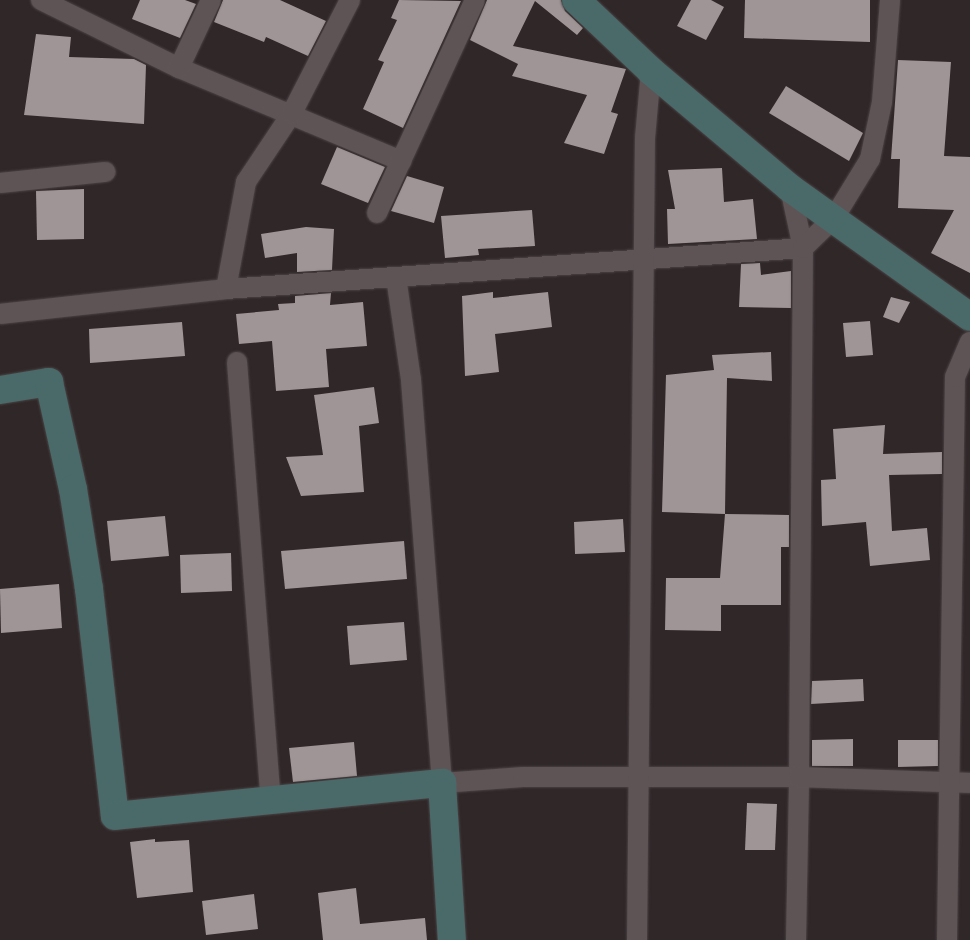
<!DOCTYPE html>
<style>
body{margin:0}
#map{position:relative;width:970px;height:940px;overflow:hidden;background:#302729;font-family:"Source Serif 4",serif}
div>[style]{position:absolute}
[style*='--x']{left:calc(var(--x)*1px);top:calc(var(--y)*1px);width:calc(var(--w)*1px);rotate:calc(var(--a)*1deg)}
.building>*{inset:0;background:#9f9496}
.roads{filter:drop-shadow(0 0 1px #4a4344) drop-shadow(0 0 1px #4a4344)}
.street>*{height:20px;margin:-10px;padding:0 10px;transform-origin:10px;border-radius:10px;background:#5e5456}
.secondary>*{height:28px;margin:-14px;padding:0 14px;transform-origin:14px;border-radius:14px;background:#496a69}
span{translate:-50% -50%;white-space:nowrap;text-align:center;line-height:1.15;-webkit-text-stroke:5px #302729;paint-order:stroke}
</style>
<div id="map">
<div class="building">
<i style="clip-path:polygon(140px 0,185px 0,196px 4px,180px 38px,132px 19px)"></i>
<i style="clip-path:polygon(223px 0,280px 0,326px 21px,308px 56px,266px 37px,264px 42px,214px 22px)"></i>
<i style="clip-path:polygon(399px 0,461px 1px,403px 128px,363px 109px,384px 62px,378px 60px,397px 20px,391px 18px)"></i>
<i style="clip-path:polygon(487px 0,561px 0,565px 11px,583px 28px,577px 35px,535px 1px,513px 46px,626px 69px,611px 112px,618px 114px,604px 154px,564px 143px,587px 95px,512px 76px,518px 64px,470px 40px)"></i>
<i style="clip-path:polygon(691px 0,711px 0,724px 7px,706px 40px,677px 26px)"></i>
<i style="clip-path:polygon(745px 0,870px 0,870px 42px,744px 38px)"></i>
<i style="clip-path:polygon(36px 34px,71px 37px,69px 57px,134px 59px,146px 65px,144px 124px,24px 115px)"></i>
<i style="clip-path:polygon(898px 60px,951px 62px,944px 156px,970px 157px,970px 273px,931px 253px,954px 210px,898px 208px,900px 159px,891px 159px)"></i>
<i style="clip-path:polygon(786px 86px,863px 133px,849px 161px,769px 113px)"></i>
<i style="clip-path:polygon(337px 147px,385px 167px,368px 203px,321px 184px)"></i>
<i style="clip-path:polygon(722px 168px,724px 202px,753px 199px,757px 239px,668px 244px,667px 209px,675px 209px,668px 170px)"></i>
<i style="clip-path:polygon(407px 176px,444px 187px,434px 223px,391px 211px)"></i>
<i style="clip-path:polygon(84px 189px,84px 239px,37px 240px,36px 191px)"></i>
<i style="clip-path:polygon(532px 210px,535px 246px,478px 249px,479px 255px,445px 258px,441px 216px)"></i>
<i style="clip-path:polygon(306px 227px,334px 229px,332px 270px,297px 272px,297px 253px,265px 258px,261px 234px)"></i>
<i style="clip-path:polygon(760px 263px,761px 275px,791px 271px,791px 308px,739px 307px,741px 264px)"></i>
<i style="clip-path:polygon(493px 292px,493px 298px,548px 292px,552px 327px,495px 334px,499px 372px,465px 376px,462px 296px)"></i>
<i style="clip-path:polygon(331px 293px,330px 305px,363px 302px,367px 346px,326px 349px,329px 387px,276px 391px,272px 341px,239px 344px,236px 314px,279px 310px,278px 304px,295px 303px,295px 296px)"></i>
<i style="clip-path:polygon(891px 297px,910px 302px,899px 323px,883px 317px)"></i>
<i style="clip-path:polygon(870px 321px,873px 355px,846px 357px,843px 323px)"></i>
<i style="clip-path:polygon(182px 322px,185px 356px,90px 363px,89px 329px)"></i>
<i style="clip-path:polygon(771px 352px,772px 381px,727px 378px,725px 514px,662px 512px,666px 375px,714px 370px,712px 355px)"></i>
<i style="clip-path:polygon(374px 387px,379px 423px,359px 426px,364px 492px,301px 496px,286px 457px,323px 455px,314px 395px)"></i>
<i style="clip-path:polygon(885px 425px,883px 454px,942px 452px,942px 474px,889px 475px,892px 531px,927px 528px,930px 560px,870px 566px,866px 522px,822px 526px,821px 480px,836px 479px,833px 429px)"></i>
<i style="clip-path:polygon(725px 514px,789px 515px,789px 547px,781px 547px,781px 605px,721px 605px,721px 631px,665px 630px,666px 578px,720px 578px)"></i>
<i style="clip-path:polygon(165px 516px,169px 556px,111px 561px,107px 521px)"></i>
<i style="clip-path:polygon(623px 519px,625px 552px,575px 554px,574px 522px)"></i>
<i style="clip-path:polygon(404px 541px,407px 579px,285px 589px,281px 551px)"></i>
<i style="clip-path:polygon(231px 553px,232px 591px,181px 593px,180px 555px)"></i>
<i style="clip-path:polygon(59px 584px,62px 628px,1px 633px,0 589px)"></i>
<i style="clip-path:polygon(404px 622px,407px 660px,350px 665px,347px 626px)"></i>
<i style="clip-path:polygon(863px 679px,864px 701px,811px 704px,812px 681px)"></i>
<i style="clip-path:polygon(853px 739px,853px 766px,812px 766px,812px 740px)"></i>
<i style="clip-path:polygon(898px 740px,938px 740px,938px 766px,898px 767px)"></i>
<i style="clip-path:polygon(354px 742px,357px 776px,293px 782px,289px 748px)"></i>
<i style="clip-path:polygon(747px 803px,777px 804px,775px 850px,745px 850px)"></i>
<i style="clip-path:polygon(155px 839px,155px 842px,189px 840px,193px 892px,137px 898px,130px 842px)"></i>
<i style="clip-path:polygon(356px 888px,360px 924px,425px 918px,427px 940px,323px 940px,318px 893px)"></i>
<i style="clip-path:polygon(254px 894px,258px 929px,206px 935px,202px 901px)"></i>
</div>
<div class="roads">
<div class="street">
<i style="--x:41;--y:0;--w:154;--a:26.2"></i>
<i style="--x:179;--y:68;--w:241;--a:22.7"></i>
<i style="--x:179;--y:68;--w:75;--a:-64.8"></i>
<i style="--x:0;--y:183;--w:106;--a:-6"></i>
<i style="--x:377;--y:213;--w:234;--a:-65.3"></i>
<i style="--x:396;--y:277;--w:104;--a:81.7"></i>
<i style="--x:411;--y:380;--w:404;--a:85.6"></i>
<i style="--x:442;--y:783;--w:81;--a:-4.2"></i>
<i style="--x:523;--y:777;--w:276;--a:0"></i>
<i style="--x:799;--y:777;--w:529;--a:-89.57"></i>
<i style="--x:803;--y:248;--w:61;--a:-102.2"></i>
<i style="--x:226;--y:289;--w:109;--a:-79.4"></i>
<i style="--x:246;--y:182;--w:83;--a:-56.3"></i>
<i style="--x:292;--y:113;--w:127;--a:-62.8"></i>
<i style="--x:0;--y:314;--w:227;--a:-6.3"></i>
<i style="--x:226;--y:289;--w:578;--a:-4.06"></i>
<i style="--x:803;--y:248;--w:43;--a:-44.1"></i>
<i style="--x:834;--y:218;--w:69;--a:-58.6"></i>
<i style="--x:870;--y:159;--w:58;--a:-78.1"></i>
<i style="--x:882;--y:102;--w:102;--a:-85.5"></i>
<i style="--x:237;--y:362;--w:442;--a:85.6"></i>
<i style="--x:637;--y:940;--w:802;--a:-89.43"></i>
<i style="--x:645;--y:138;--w:67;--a:-84.9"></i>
<i style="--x:796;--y:940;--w:163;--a:-88.9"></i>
<i style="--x:799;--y:777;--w:171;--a:2"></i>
<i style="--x:947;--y:940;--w:563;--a:-89.19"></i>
<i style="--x:955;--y:377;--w:38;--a:-67"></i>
</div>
<div class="secondary">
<i style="--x:576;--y:0;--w:103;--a:43.4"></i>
<i style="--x:651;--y:71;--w:182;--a:40.1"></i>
<i style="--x:790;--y:188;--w:221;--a:35.6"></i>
<i style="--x:0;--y:390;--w:50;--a:-9.3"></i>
<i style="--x:49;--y:382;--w:110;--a:77.4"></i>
<i style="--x:73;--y:489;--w:101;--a:80.9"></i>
<i style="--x:89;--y:589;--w:228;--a:83.5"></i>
<i style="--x:115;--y:816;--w:329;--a:-5.8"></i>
<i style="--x:442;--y:783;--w:157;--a:86.4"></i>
</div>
</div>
</div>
